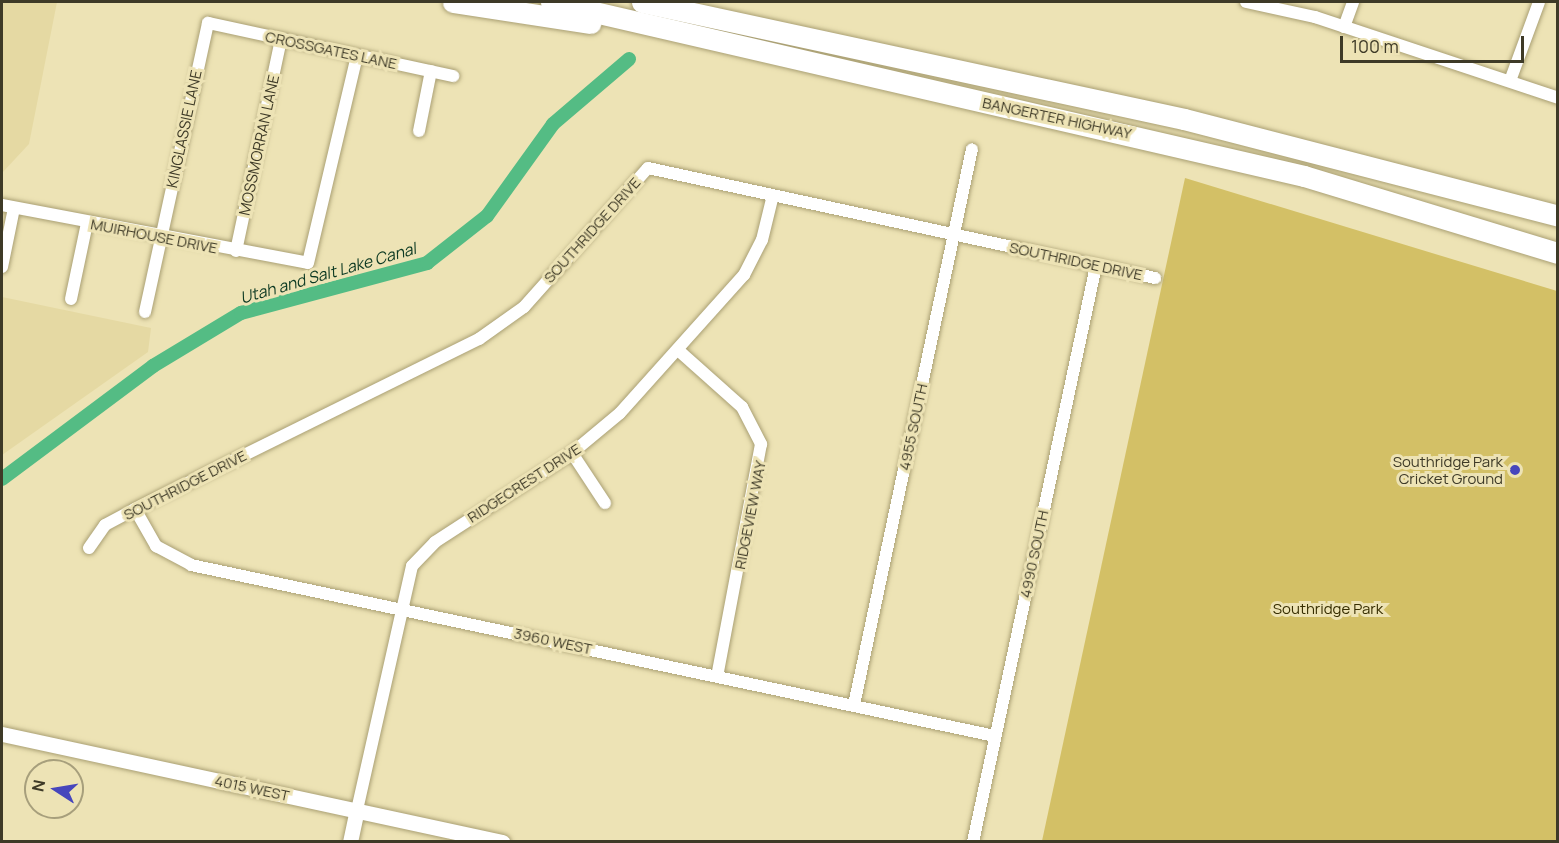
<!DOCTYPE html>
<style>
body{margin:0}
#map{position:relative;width:1559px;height:843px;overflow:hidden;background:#ede3b5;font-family:Manrope,sans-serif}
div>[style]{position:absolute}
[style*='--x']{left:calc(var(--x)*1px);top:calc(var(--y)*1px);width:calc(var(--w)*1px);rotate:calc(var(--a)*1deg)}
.built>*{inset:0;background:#e5d9a3}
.green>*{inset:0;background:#d3c066}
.canal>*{height:14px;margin:-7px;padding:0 7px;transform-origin:7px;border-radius:7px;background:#54bc84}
.roads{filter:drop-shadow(0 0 2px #aaa074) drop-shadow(0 0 2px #aaa074)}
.minor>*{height:12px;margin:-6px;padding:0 6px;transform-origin:6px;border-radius:6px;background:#fff}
.tertiary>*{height:15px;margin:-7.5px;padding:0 7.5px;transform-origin:7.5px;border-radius:7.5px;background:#fff}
.motorway>*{height:21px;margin:-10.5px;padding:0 10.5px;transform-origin:10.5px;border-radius:10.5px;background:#fff}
.dots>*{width:16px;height:16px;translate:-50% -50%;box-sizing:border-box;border:3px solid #ede3b5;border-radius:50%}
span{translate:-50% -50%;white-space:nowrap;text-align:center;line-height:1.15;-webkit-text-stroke:6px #ede3b5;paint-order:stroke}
.street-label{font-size:15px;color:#3e3a27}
.poi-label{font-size:15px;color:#3e3a27}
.right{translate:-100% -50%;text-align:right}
.park-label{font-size:15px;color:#362d00}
.water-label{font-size:16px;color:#0c3922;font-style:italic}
.frame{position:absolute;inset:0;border:3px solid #3e3a27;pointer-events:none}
.north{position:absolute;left:24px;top:759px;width:60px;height:60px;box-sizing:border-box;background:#ede3b5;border:2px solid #a79f7c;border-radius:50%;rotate:282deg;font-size:16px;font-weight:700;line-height:24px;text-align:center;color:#3e3a27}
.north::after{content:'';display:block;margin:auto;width:21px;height:27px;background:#4746bc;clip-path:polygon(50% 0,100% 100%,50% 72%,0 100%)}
.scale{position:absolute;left:1340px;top:36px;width:184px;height:27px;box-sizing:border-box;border:3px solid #3e3a27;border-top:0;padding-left:8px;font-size:18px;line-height:21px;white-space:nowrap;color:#3e3a27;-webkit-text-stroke:4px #ede3b5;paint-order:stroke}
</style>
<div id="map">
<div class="built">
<i style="clip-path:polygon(2px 2px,57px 2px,29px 144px,2px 173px)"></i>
<i style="clip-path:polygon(2px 297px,151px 328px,148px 352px,2px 455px)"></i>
</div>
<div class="green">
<i style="clip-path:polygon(1185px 178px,1557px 291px,1557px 841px,1042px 841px)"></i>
</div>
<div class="canal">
<i style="--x:2;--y:479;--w:189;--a:-36.8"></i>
<i style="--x:153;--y:366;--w:103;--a:-31.1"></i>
<i style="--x:241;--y:313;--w:193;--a:-15"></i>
<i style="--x:427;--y:263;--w:76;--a:-38.1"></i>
<i style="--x:487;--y:216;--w:113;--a:-54.3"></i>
<i style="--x:553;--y:124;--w:100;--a:-40.5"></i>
</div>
<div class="roads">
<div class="minor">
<i style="--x:1246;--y:2;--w:71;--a:12.3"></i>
<i style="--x:1315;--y:17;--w:256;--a:18.4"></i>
<i style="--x:1344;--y:27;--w:27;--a:-70"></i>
<i style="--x:1510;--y:81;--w:84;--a:-69.8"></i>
<i style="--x:419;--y:131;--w:61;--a:-78.7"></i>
<i style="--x:2;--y:205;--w:311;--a:10.7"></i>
<i style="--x:308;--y:263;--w:213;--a:-76.7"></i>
<i style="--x:236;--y:251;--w:217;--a:-78"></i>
<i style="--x:2;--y:267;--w:60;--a:-78.5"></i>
<i style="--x:71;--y:299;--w:78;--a:-78.1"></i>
<i style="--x:145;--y:312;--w:296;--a:-77.7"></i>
<i style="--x:208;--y:23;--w:251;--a:12.2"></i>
<i style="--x:678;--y:350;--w:86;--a:41.7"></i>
<i style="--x:742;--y:407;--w:42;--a:62.8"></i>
<i style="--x:761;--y:444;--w:236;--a:100.7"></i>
<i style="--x:572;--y:453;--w:60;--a:56.6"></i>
<i style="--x:135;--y:509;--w:43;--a:60.4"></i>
<i style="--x:156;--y:546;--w:40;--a:28"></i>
<i style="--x:191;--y:565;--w:822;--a:12.01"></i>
<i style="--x:89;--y:548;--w:28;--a:-55"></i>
<i style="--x:105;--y:525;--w:34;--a:-28"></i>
<i style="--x:135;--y:509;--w:384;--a:-26.3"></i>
<i style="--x:479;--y:339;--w:55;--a:-35.4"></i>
<i style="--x:524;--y:307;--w:186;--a:-48.3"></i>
<i style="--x:648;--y:168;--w:519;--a:12.24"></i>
<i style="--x:854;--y:705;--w:568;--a:-78.02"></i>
<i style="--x:357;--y:810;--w:250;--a:-77.3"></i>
<i style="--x:412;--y:566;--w:33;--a:-46"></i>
<i style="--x:435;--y:542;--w:163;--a:-33"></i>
<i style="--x:572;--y:453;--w:62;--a:-39.8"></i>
<i style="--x:620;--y:413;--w:186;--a:-48.1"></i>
<i style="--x:744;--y:275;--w:39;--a:-63"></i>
<i style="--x:762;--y:240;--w:46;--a:-76.3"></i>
<i style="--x:973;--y:842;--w:589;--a:-77.95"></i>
</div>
<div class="tertiary">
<i style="--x:2;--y:734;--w:512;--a:12.19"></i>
<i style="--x:350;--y:842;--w:33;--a:-78"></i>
</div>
<div class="motorway">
<i style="--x:453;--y:2;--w:139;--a:8.7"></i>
<i style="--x:551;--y:2;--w:773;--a:13.01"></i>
<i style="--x:1304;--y:176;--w:265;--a:16.9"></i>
<i style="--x:642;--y:2;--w:554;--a:12.18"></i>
<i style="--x:1184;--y:119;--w:386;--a:14.5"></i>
</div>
</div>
<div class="dots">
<i style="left:1515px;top:470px;background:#4746bc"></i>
</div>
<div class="street-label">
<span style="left:331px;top:50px;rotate:12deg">CROSSGATES LANE</span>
<span style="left:1057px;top:118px;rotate:12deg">BANGERTER HIGHWAY</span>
<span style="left:184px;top:129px;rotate:-78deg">KINGLASSIE LANE</span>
<span style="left:259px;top:145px;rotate:-78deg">MOSSMORRAN LANE</span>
<span style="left:592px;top:230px;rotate:-48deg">SOUTHRIDGE DRIVE</span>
<span style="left:154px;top:236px;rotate:11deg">MUIRHOUSE DRIVE</span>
<span style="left:1076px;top:261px;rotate:12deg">SOUTHRIDGE DRIVE</span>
<span style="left:913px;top:427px;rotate:-78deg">4955 SOUTH</span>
<span style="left:524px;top:483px;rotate:-33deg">RIDGECREST DRIVE</span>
<span style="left:185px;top:485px;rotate:-27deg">SOUTHRIDGE DRIVE</span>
<span style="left:750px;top:515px;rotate:-79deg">RIDGEVIEW WAY</span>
<span style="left:1034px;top:554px;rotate:-78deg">4990 SOUTH</span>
<span style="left:553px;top:641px;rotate:12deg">3960 WEST</span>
<span style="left:252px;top:788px;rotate:12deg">4015 WEST</span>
</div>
<div class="poi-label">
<span class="right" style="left:1503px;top:470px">Southridge Park<br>Cricket Ground</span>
</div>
<div class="park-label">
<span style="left:1328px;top:609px">Southridge Park</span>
</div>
<div class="water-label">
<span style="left:328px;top:273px;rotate:-16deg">Utah and Salt Lake Canal</span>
</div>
<div class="frame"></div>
<div class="north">N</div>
<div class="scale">100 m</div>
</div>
